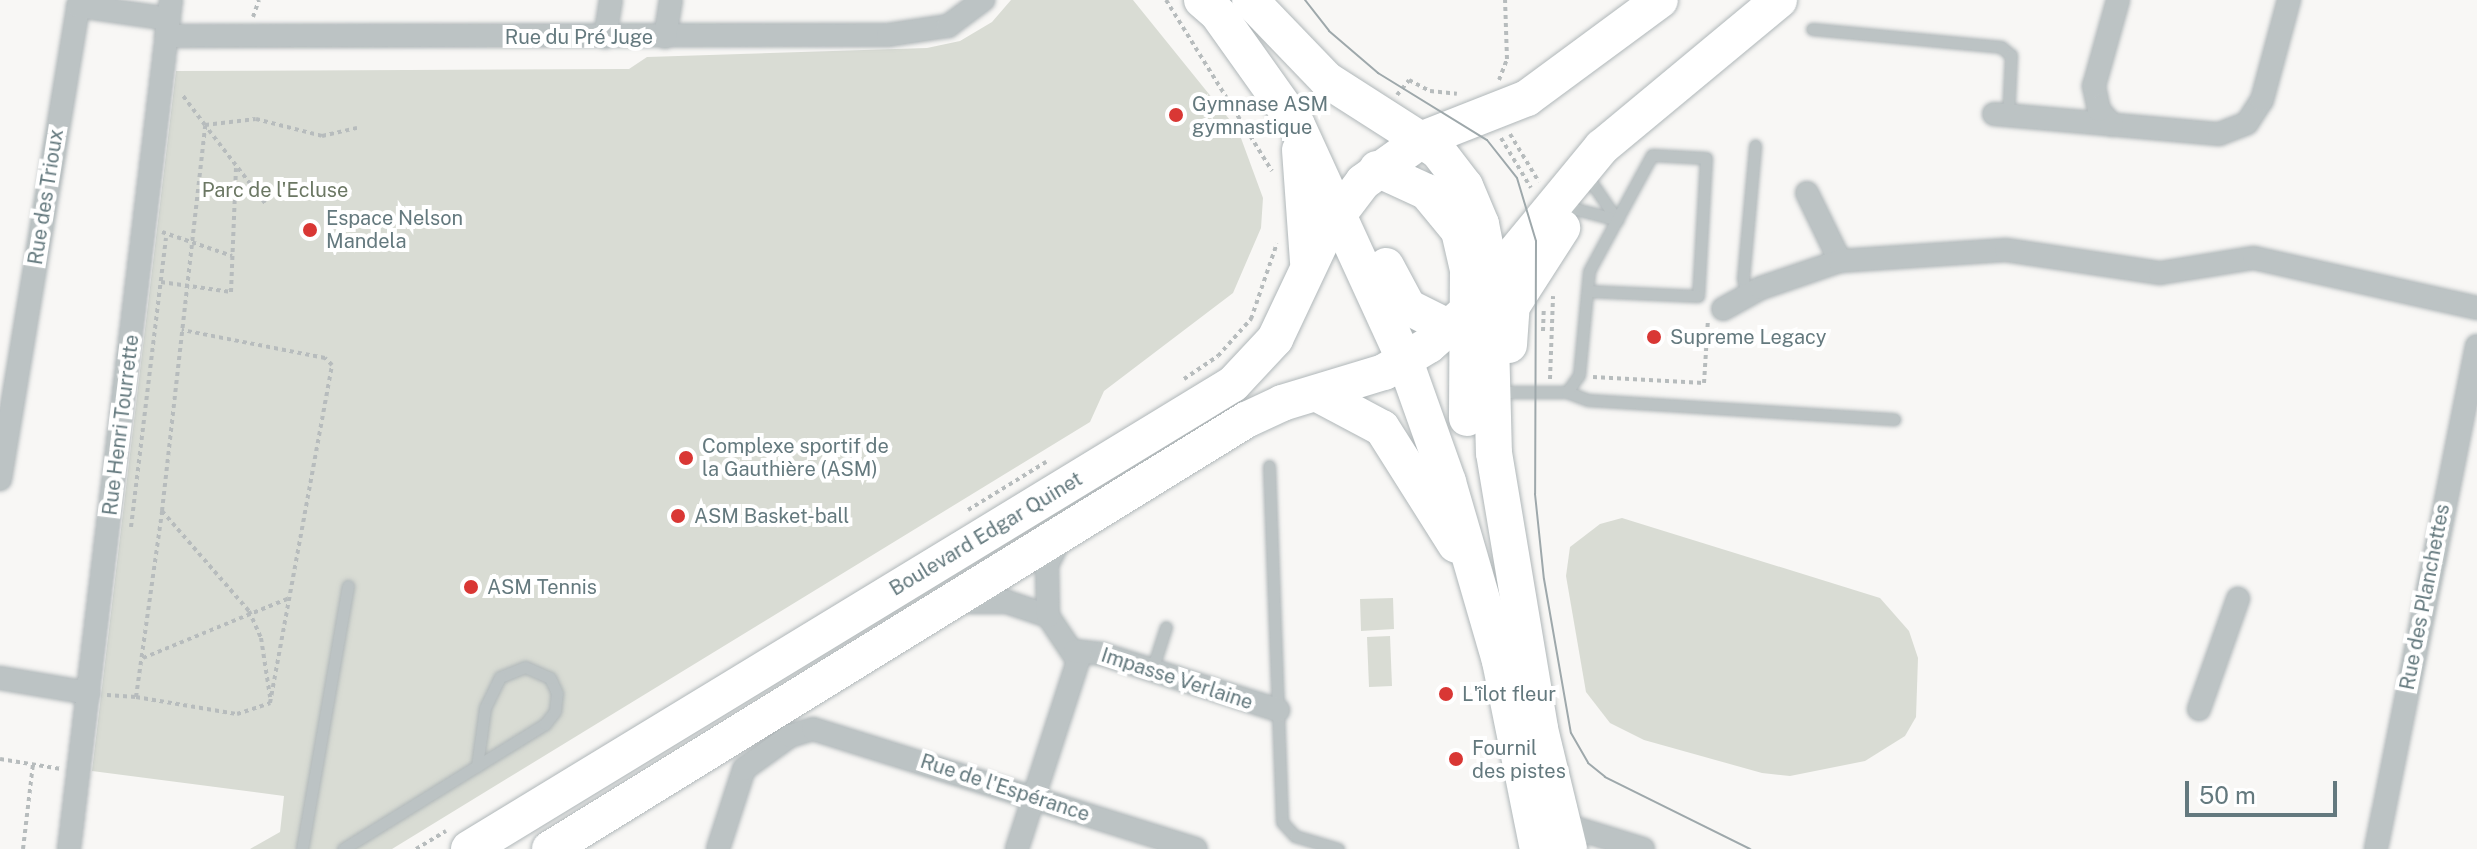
<!DOCTYPE html>
<meta charset="utf-8">
<style>
body{margin:0}
#map{position:relative;width:2477px;height:849px;overflow:hidden;background:#f8f7f5;font-family:"Public Sans",sans-serif}
div>[style]{position:absolute}
[style*='--x']{left:calc(var(--x)*1px);top:calc(var(--y)*1px);width:calc(var(--w)*1px);rotate:calc(var(--a)*1deg)}
.green>*{inset:0;background:#d9dcd4}
.path>*{height:4px;margin-top:-2px;transform-origin:0;background:repeating-linear-gradient(90deg,#b7bcbd 0 4px,transparent 0 8px)}
.roads{filter:drop-shadow(0 0 2px #b0b7b9) drop-shadow(0 0 2px #b0b7b9)}
.lane>*{height:11px;margin:-5.5px;padding:0 5.5px;transform-origin:5.5px;border-radius:5.5px;background:#bcc3c4}
.street>*{height:22px;margin:-11px;padding:0 11px;transform-origin:11px;border-radius:11px;background:#bcc3c4}
.primary>*{height:36px;margin:-18px;padding:0 18px;transform-origin:18px;border-radius:18px;background:#fff}
.tram>*{height:2px;margin:-1px;padding:0 1px;transform-origin:1px;border-radius:1px;background:#9ea8ab}
.dots>*{width:22px;height:22px;translate:-50% -50%;box-sizing:border-box;border:4px solid #fff;border-radius:50%}
span{translate:-50% -50%;white-space:nowrap;text-align:center;line-height:1.15;-webkit-text-stroke:8px #fff;paint-order:stroke}
.street-label{font-size:20px;color:#64797e}
.poi-label{font-size:20px;color:#64797e}
.left{translate:0 -50%;text-align:left}
.park-label{font-size:20px;color:#6b7763}
.scale{position:absolute;left:2185px;top:781px;width:152px;height:36px;box-sizing:border-box;border:4px solid #64797e;border-top:0;padding-left:10px;font-size:24px;line-height:28px;white-space:nowrap;color:#64797e;-webkit-text-stroke:6px #fff;paint-order:stroke}
</style>
<div id="map">
<div class="green">
<i style="clip-path:polygon(1011px 0,1133px 0,1238px 130px,1263px 198px,1261px 228px,1233px 293px,1104px 391px,1090px 422px,392px 849px,250px 849px,280px 832px,284px 796px,92px 771px,176px 71px,629px 69px,647px 57px,927px 48px,960px 41px,992px 22px)"></i>
<i style="clip-path:polygon(1622px 518px,1880px 598px,1909px 631px,1918px 658px,1916px 717px,1905px 736px,1865px 761px,1790px 776px,1762px 773px,1644px 740px,1610px 723px,1586px 692px,1566px 576px,1570px 547px,1600px 524px)"></i>
<i style="clip-path:polygon(1393px 598px,1394px 629px,1361px 631px,1360px 599px)"></i>
<i style="clip-path:polygon(1390px 636px,1392px 686px,1369px 687px,1367px 637px)"></i>
</div>
<div class="path">
<i style="--x:1166;--y:0;--w:201;--a:58.2"></i>
<i style="--x:253;--y:17;--w:18;--a:-71"></i>
<i style="--x:1499;--y:80;--w:22;--a:-69"></i>
<i style="--x:1507;--y:59;--w:59;--a:-91.9"></i>
<i style="--x:1397;--y:95;--w:19;--a:-51"></i>
<i style="--x:1409;--y:80;--w:24;--a:28"></i>
<i style="--x:1430;--y:91;--w:27;--a:6"></i>
<i style="--x:1510;--y:134;--w:56;--a:58.9"></i>
<i style="--x:1501;--y:138;--w:58;--a:59"></i>
<i style="--x:265;--y:203;--w:98;--a:-127.6"></i>
<i style="--x:205;--y:125;--w:51;--a:-6.7"></i>
<i style="--x:256;--y:119;--w:68;--a:14.4"></i>
<i style="--x:322;--y:136;--w:36;--a:-13"></i>
<i style="--x:162;--y:232;--w:74;--a:18.9"></i>
<i style="--x:161;--y:282;--w:71;--a:8.1"></i>
<i style="--x:231;--y:292;--w:124;--a:-87.7"></i>
<i style="--x:1543;--y:331;--w:24;--a:-88"></i>
<i style="--x:1593;--y:377;--w:111;--a:3.1"></i>
<i style="--x:1704;--y:383;--w:63;--a:-86.4"></i>
<i style="--x:1184;--y:379;--w:41;--a:-34.1"></i>
<i style="--x:1218;--y:356;--w:50;--a:-48.3"></i>
<i style="--x:1251;--y:319;--w:80;--a:-71.1"></i>
<i style="--x:1550;--y:379;--w:83;--a:-87.9"></i>
<i style="--x:968;--y:510;--w:92;--a:-31.6"></i>
<i style="--x:162;--y:511;--w:133;--a:49"></i>
<i style="--x:249;--y:611;--w:30;--a:66"></i>
<i style="--x:261;--y:638;--w:60;--a:81.3"></i>
<i style="--x:131;--y:527;--w:291;--a:-83.1"></i>
<i style="--x:143;--y:658;--w:158;--a:-22.3"></i>
<i style="--x:107;--y:695;--w:29;--a:4"></i>
<i style="--x:136;--y:697;--w:188;--a:-82"></i>
<i style="--x:162;--y:511;--w:388;--a:-83.6"></i>
<i style="--x:205;--y:125;--w:38;--a:-127"></i>
<i style="--x:136;--y:697;--w:102;--a:9.6"></i>
<i style="--x:237;--y:714;--w:35;--a:-18"></i>
<i style="--x:270;--y:703;--w:344;--a:-79.6"></i>
<i style="--x:332;--y:365;--w:10;--a:-135"></i>
<i style="--x:325;--y:358;--w:146;--a:-168.9"></i>
<i style="--x:0;--y:759;--w:62;--a:9.3"></i>
<i style="--x:23;--y:849;--w:86;--a:-83.3"></i>
<i style="--x:416;--y:849;--w:35;--a:-31"></i>
</div>
<div class="roads">
<div class="lane">
<i style="--x:1812;--y:29;--w:190;--a:5.4"></i>
<i style="--x:2001;--y:47;--w:13;--a:39"></i>
<i style="--x:2011;--y:55;--w:61;--a:92.8"></i>
<i style="--x:1594;--y:186;--w:41;--a:55.9"></i>
<i style="--x:1576;--y:209;--w:43;--a:14.7"></i>
<i style="--x:1747;--y:294;--w:16;--a:-105"></i>
<i style="--x:1743;--y:279;--w:134;--a:-84.8"></i>
<i style="--x:1506;--y:392;--w:61;--a:0"></i>
<i style="--x:1567;--y:392;--w:22;--a:21"></i>
<i style="--x:1588;--y:400;--w:307;--a:3.6"></i>
<i style="--x:1567;--y:392;--w:21;--a:-55"></i>
<i style="--x:1579;--y:375;--w:104;--a:-84.5"></i>
<i style="--x:1589;--y:271;--w:132;--a:-61.5"></i>
<i style="--x:1652;--y:155;--w:54;--a:3.2"></i>
<i style="--x:1706;--y:158;--w:138;--a:93.3"></i>
<i style="--x:1698;--y:296;--w:110;--a:-177.4"></i>
<i style="--x:1269;--y:466;--w:356;--a:87.9"></i>
<i style="--x:1282;--y:822;--w:19;--a:47"></i>
<i style="--x:1295;--y:836;--w:45;--a:16.8"></i>
<i style="--x:1152;--y:670;--w:45;--a:-72"></i>
<i style="--x:302;--y:849;--w:267;--a:-80.1"></i>
<i style="--x:343;--y:849;--w:158;--a:-31.8"></i>
<i style="--x:477;--y:766;--w:80;--a:-31.7"></i>
<i style="--x:545;--y:724;--w:16;--a:-52"></i>
<i style="--x:555;--y:711;--w:18;--a:-84"></i>
<i style="--x:557;--y:693;--w:17;--a:-115"></i>
<i style="--x:550;--y:678;--w:27;--a:-156"></i>
<i style="--x:525;--y:667;--w:27;--a:158"></i>
<i style="--x:500;--y:677;--w:34;--a:116"></i>
<i style="--x:485;--y:708;--w:59;--a:97.9"></i>
</div>
<div class="street">
<i style="--x:166;--y:36;--w:722;--a:-0.08"></i>
<i style="--x:888;--y:35;--w:61;--a:-8.5"></i>
<i style="--x:948;--y:26;--w:44;--a:-36.6"></i>
<i style="--x:605;--y:37;--w:37;--a:-81"></i>
<i style="--x:665;--y:37;--w:37;--a:-81"></i>
<i style="--x:1994;--y:114;--w:226;--a:5.1"></i>
<i style="--x:2219;--y:134;--w:30;--a:-21"></i>
<i style="--x:2247;--y:123;--w:27;--a:-57"></i>
<i style="--x:2262;--y:100;--w:104;--a:-74.9"></i>
<i style="--x:2112;--y:125;--w:20;--a:-131"></i>
<i style="--x:2099;--y:110;--w:25;--a:-102"></i>
<i style="--x:2094;--y:86;--w:89;--a:-74.4"></i>
<i style="--x:1807;--y:193;--w:76;--a:64.1"></i>
<i style="--x:1723;--y:309;--w:43;--a:-28.9"></i>
<i style="--x:1761;--y:288;--w:83;--a:-18.9"></i>
<i style="--x:1840;--y:261;--w:166;--a:-3.8"></i>
<i style="--x:2006;--y:250;--w:156;--a:8.5"></i>
<i style="--x:2160;--y:273;--w:95;--a:-9.1"></i>
<i style="--x:2254;--y:258;--w:229;--a:12.6"></i>
<i style="--x:0;--y:479;--w:479;--a:-80.6"></i>
<i style="--x:78;--y:6;--w:92;--a:8.1"></i>
<i style="--x:960;--y:602;--w:47;--a:0"></i>
<i style="--x:1007;--y:602;--w:43;--a:18.9"></i>
<i style="--x:1048;--y:616;--w:54;--a:56.3"></i>
<i style="--x:1078;--y:661;--w:198;--a:108"></i>
<i style="--x:1048;--y:616;--w:51;--a:-91.1"></i>
<i style="--x:1047;--y:565;--w:31;--a:-63"></i>
<i style="--x:1075;--y:651;--w:27;--a:6"></i>
<i style="--x:1102;--y:654;--w:185;--a:17.7"></i>
<i style="--x:0;--y:678;--w:90;--a:9.6"></i>
<i style="--x:2199;--y:709;--w:117;--a:-70.5"></i>
<i style="--x:1556;--y:822;--w:91;--a:17.2"></i>
<i style="--x:69;--y:849;--w:855;--a:-83.15"></i>
<i style="--x:718;--y:849;--w:84;--a:-72"></i>
<i style="--x:744;--y:769;--w:57;--a:-35.7"></i>
<i style="--x:790;--y:736;--w:24;--a:-17"></i>
<i style="--x:813;--y:729;--w:401;--a:17.4"></i>
<i style="--x:2376;--y:849;--w:513;--a:-78.65"></i>
</div>
<div class="primary">
<i style="--x:1202;--y:0;--w:21;--a:41"></i>
<i style="--x:1218;--y:14;--w:136;--a:54.6"></i>
<i style="--x:1297;--y:125;--w:260;--a:65.4"></i>
<i style="--x:1405;--y:361;--w:128;--a:70.4"></i>
<i style="--x:1448;--y:482;--w:186;--a:73.8"></i>
<i style="--x:1500;--y:661;--w:192;--a:78.6"></i>
<i style="--x:1250;--y:0;--w:111;--a:46.1"></i>
<i style="--x:1327;--y:80;--w:132;--a:32.6"></i>
<i style="--x:1438;--y:151;--w:44;--a:52.4"></i>
<i style="--x:1465;--y:186;--w:41;--a:67.2"></i>
<i style="--x:1481;--y:224;--w:41;--a:78.7"></i>
<i style="--x:1489;--y:264;--w:189;--a:88.5"></i>
<i style="--x:1494;--y:453;--w:280;--a:80.5"></i>
<i style="--x:1540;--y:729;--w:123;--a:76.4"></i>
<i style="--x:1300;--y:150;--w:112;--a:85.9"></i>
<i style="--x:1377;--y:169;--w:55;--a:24.7"></i>
<i style="--x:1427;--y:192;--w:50;--a:50.6"></i>
<i style="--x:1459;--y:231;--w:39;--a:77"></i>
<i style="--x:1468;--y:269;--w:149;--a:90.4"></i>
<i style="--x:1386;--y:266;--w:47;--a:61.8"></i>
<i style="--x:1408;--y:307;--w:47;--a:26.6"></i>
<i style="--x:1509;--y:345;--w:39;--a:-86"></i>
<i style="--x:1512;--y:306;--w:93;--a:-57.3"></i>
<i style="--x:1318;--y:394;--w:72;--a:28"></i>
<i style="--x:1382;--y:428;--w:138;--a:57.7"></i>
<i style="--x:469;--y:849;--w:894;--a:-31.33"></i>
<i style="--x:1233;--y:384;--w:62;--a:-47"></i>
<i style="--x:1275;--y:339;--w:119;--a:-64.7"></i>
<i style="--x:1326;--y:231;--w:61;--a:-52.9"></i>
<i style="--x:1363;--y:182;--w:74;--a:-35.6"></i>
<i style="--x:1423;--y:139;--w:112;--a:-21.5"></i>
<i style="--x:1527;--y:98;--w:165;--a:-36.4"></i>
<i style="--x:550;--y:849;--w:818;--a:-31.65"></i>
<i style="--x:1246;--y:420;--w:40;--a:-25"></i>
<i style="--x:1282;--y:403;--w:107;--a:-16.9"></i>
<i style="--x:1384;--y:372;--w:52;--a:-31"></i>
<i style="--x:1429;--y:345;--w:48;--a:-41.6"></i>
<i style="--x:1465;--y:313;--w:215;--a:-50.5"></i>
<i style="--x:1602;--y:147;--w:230;--a:-39.7"></i>
</div>
</div>
<div class="tram">
<i style="--x:1305;--y:0;--w:39;--a:52"></i>
<i style="--x:1329;--y:31;--w:65;--a:40.6"></i>
<i style="--x:1378;--y:73;--w:128;--a:31.6"></i>
<i style="--x:1487;--y:140;--w:48;--a:51.7"></i>
<i style="--x:1517;--y:178;--w:66;--a:73.2"></i>
<i style="--x:1536;--y:241;--w:253;--a:90.2"></i>
<i style="--x:1535;--y:494;--w:85;--a:84"></i>
<i style="--x:1544;--y:579;--w:156;--a:80.1"></i>
<i style="--x:1571;--y:733;--w:34;--a:60"></i>
<i style="--x:1588;--y:763;--w:22;--a:39"></i>
<i style="--x:1605;--y:777;--w:162;--a:26.4"></i>
</div>
<div class="dots">
<i style="left:1176px;top:115px;background:#d93734"></i>
<i style="left:310px;top:230px;background:#d93734"></i>
<i style="left:1654px;top:337px;background:#d93734"></i>
<i style="left:686px;top:458px;background:#d93734"></i>
<i style="left:678px;top:516px;background:#d93734"></i>
<i style="left:471px;top:587px;background:#d93734"></i>
<i style="left:1446px;top:694px;background:#d93734"></i>
<i style="left:1456px;top:759px;background:#d93734"></i>
</div>
<div class="street-label">
<span style="left:579px;top:37px">Rue du Pré Juge</span>
<span style="left:46px;top:197px;rotate:-81deg">Rue des Trioux</span>
<span style="left:121px;top:425px;rotate:-83deg">Rue Henri Tourrette</span>
<span style="left:986px;top:534px;rotate:-31deg">Boulevard Edgar Quinet</span>
<span style="left:2425px;top:597px;rotate:-79deg">Rue des Planchettes</span>
<span style="left:1177px;top:679px;rotate:18deg">Impasse Verlaine</span>
<span style="left:1005px;top:788px;rotate:18deg">Rue de l'Espérance</span>
</div>
<div class="poi-label">
<span class="left" style="left:1192px;top:116px">Gymnase ASM<br>gymnastique</span>
<span class="left" style="left:326px;top:230px">Espace Nelson<br>Mandela</span>
<span class="left" style="left:1670px;top:337px">Supreme Legacy</span>
<span class="left" style="left:702px;top:458px">Complexe sportif de<br>la Gauthière (ASM)</span>
<span class="left" style="left:694px;top:516px">ASM Basket-ball</span>
<span class="left" style="left:487px;top:587px">ASM Tennis</span>
<span class="left" style="left:1462px;top:694px">L'îlot fleur</span>
<span class="left" style="left:1472px;top:760px">Fournil<br>des pistes</span>
</div>
<div class="park-label">
<span style="left:275px;top:190px">Parc de l'Ecluse</span>
</div>
<div class="scale">50 m</div>
</div>
